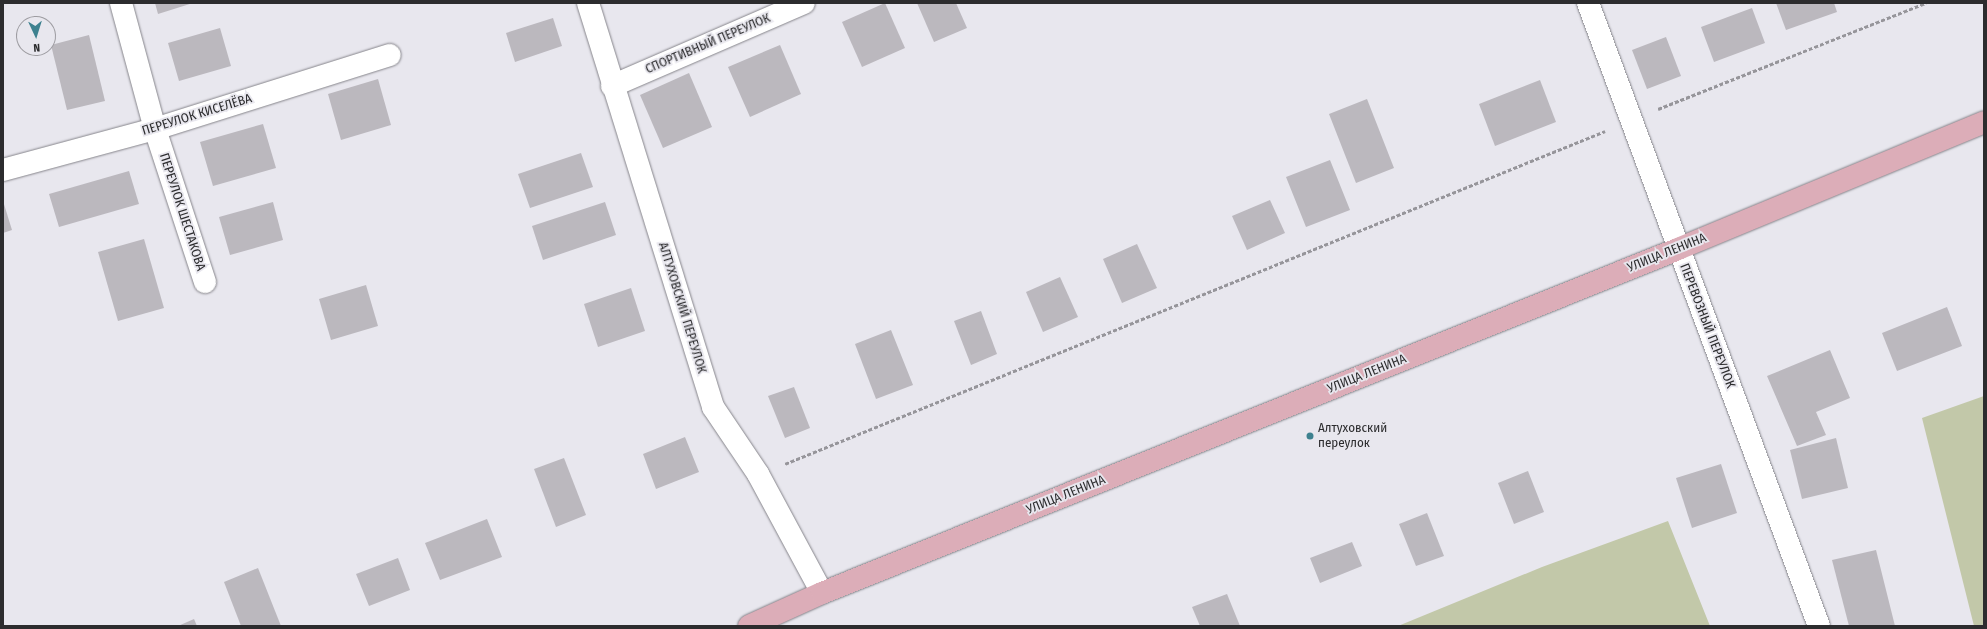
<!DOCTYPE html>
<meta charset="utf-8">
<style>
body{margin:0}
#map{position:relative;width:1987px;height:629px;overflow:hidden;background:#e8e7ee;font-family:"Fira Sans Condensed",sans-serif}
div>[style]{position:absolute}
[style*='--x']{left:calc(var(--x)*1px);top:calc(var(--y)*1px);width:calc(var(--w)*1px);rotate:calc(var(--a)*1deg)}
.green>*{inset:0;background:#c2c8a9}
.building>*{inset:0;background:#bbb8be}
.path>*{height:2.5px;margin-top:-1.25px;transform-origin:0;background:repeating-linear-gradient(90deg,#96959a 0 4px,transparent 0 6px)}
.roads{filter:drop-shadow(0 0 1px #86858b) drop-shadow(0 0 1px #86858b)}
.minor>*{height:22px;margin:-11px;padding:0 11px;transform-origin:11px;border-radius:11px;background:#fff}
.major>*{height:22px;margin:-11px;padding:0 11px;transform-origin:11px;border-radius:11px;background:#dcadb8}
.dots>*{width:11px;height:11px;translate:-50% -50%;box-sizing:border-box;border:2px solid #e8e7ee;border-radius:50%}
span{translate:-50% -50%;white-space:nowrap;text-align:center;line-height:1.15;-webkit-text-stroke:3.5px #e8e7ee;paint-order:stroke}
.street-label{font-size:13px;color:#2c2c2e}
.poi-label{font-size:13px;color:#2c2c2e}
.left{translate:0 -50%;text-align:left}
.frame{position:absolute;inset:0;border:4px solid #2c2c2e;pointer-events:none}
.north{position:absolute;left:16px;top:16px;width:40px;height:40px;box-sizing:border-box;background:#e8e7ee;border:1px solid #9d9ca1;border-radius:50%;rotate:176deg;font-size:11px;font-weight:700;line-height:16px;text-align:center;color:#2c2c2e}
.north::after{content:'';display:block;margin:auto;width:14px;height:18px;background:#3d818f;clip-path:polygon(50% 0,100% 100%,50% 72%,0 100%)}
</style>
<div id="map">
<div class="green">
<i style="clip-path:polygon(1984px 396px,1984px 626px,1974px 626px,1922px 418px)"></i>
<i style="clip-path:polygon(1668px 521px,1710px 626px,1398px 626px,1542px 567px)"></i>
</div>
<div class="building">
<i style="clip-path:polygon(155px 3px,193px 3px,158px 14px)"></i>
<i style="clip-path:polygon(885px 3px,905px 48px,862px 67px,842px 22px)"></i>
<i style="clip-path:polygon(917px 3px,956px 3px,967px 28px,934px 42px)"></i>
<i style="clip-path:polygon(1776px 3px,1834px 3px,1837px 12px,1786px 30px)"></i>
<i style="clip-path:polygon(1752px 8px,1765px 43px,1714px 62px,1701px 27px)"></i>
<i style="clip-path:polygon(553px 18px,562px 46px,515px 62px,506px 33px)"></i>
<i style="clip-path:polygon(220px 28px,231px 66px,179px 81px,168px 43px)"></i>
<i style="clip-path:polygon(89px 35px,105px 101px,67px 110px,51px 45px)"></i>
<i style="clip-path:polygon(1666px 37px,1681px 76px,1647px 89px,1632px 50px)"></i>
<i style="clip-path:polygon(780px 45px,801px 94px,750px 117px,728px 67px)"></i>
<i style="clip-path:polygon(689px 73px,712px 127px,663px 148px,640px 95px)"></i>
<i style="clip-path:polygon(378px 79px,391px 125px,341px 140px,328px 94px)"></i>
<i style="clip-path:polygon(1540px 80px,1556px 122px,1495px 146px,1479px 104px)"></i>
<i style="clip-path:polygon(1367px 99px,1394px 168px,1356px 183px,1329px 114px)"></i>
<i style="clip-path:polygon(263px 124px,276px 168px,213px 186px,200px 142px)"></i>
<i style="clip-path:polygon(581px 153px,593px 187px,530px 208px,518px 174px)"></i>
<i style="clip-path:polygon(1330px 160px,1350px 210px,1306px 227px,1286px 177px)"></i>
<i style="clip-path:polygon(129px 171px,139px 204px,59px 227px,49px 194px)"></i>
<i style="clip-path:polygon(1270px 200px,1285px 233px,1247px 250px,1232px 216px)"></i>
<i style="clip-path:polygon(3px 201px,12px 230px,3px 233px)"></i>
<i style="clip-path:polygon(273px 202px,283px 240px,230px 255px,219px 217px)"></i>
<i style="clip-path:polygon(605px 202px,616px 235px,543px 260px,532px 226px)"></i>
<i style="clip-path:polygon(144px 239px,164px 308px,118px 321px,98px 252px)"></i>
<i style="clip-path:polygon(1137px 244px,1157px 288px,1122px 303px,1103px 259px)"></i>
<i style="clip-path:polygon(1060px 277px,1078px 317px,1043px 332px,1026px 292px)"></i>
<i style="clip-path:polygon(366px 285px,378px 326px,331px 340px,319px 299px)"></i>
<i style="clip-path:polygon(631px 288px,645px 331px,598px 347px,584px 304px)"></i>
<i style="clip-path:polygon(1947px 307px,1962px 346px,1897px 371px,1882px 333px)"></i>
<i style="clip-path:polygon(981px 311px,997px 354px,971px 365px,954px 321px)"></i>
<i style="clip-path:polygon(891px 330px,913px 385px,876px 399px,855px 344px)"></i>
<i style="clip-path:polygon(1830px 350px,1850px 398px,1816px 412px,1826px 435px,1797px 446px,1767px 376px)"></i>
<i style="clip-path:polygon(794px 387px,810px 428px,785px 438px,768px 396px)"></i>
<i style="clip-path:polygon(685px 437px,699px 472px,656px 489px,643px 454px)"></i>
<i style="clip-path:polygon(1836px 438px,1848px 488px,1802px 499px,1790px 450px)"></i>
<i style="clip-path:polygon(564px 458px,586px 515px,556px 527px,534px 469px)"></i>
<i style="clip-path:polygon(1721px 464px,1737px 513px,1692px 528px,1676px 478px)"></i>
<i style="clip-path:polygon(1528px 471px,1544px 512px,1514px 524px,1498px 483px)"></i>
<i style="clip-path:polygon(1427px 513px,1444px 556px,1416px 566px,1399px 524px)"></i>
<i style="clip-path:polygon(487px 519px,502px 557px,440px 580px,425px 543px)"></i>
<i style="clip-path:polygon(1352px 542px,1362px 566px,1320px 583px,1310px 558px)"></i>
<i style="clip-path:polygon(1876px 550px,1895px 626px,1849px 626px,1832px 560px)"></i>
<i style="clip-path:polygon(398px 558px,410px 590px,369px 606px,356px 574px)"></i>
<i style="clip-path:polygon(258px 568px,281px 626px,241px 626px,224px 582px)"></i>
<i style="clip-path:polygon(1227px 594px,1240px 626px,1200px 626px,1192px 607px)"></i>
<i style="clip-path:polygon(194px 619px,197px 626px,178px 626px)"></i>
</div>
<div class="path">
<i style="--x:1658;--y:109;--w:288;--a:-21.6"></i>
<i style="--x:785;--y:464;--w:885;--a:-22.1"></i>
</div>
<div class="roads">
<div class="minor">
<i style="--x:121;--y:3;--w:131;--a:74.9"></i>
<i style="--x:155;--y:129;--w:161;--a:71.9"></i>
<i style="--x:588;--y:3;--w:423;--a:72.8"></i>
<i style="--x:713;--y:407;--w:81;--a:56.1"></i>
<i style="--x:758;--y:474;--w:135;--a:61.7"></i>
<i style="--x:1588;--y:3;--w:664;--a:69.66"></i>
<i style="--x:612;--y:86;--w:209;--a:-23.4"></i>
<i style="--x:3;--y:170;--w:157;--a:-15.1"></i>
<i style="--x:155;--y:129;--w:246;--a:-17.5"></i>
</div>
<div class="major">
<i style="--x:749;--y:626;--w:80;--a:-24.3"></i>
<i style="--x:822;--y:593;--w:923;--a:-21.89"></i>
<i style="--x:1678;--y:249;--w:331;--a:-22.5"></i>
</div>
</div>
<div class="dots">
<i style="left:1310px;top:436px;background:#3d818f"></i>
</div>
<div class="street-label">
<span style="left:708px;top:44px;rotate:-23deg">СПОРТИВНЫЙ ПЕРЕУЛОК</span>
<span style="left:197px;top:115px;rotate:-17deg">ПЕРЕУЛОК КИСЕЛЁВА</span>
<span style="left:182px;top:212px;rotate:72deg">ПЕРЕУЛОК ШЕСТАКОВА</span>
<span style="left:1667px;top:253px;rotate:-22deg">УЛИЦА ЛЕНИНА</span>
<span style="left:682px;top:308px;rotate:73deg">АЛТУХОВСКИЙ ПЕРЕУЛОК</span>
<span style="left:1707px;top:326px;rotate:69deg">ПЕРЕВОЗНЫЙ ПЕРЕУЛОК</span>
<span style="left:1367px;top:374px;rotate:-22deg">УЛИЦА ЛЕНИНА</span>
<span style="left:1066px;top:495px;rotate:-22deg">УЛИЦА ЛЕНИНА</span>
</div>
<div class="poi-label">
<span class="left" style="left:1318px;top:436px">Алтуховский<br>переулок</span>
</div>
<div class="frame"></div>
<div class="north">N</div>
</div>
